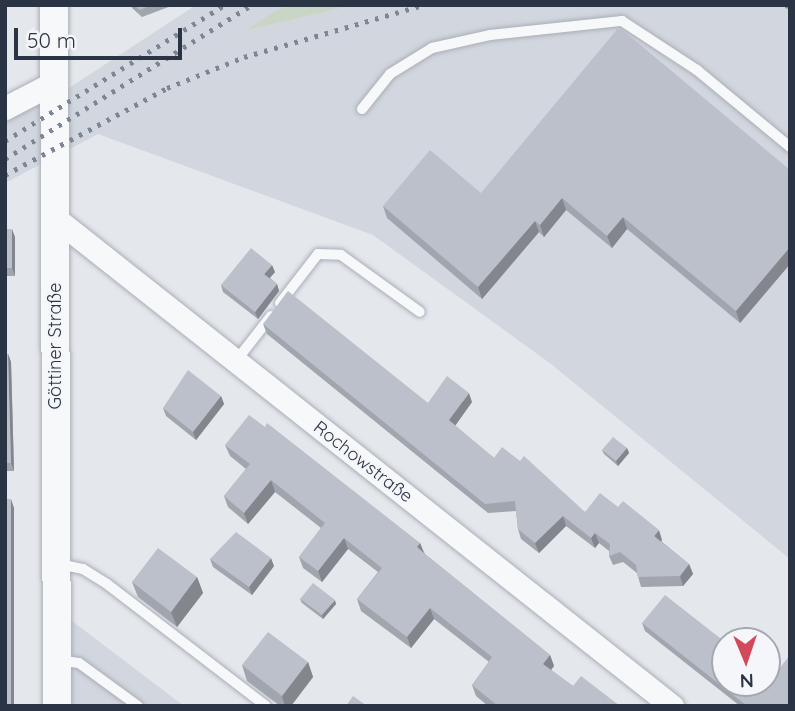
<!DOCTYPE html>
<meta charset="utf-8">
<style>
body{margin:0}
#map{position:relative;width:795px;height:711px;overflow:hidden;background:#e4e7ec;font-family:Quicksand,sans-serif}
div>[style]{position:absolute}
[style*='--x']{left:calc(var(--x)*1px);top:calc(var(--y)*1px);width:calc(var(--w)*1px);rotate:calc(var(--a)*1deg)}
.built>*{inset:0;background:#d2d6de}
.green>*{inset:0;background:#c9d6c5}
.roads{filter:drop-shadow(0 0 2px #a9aeb7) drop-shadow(0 0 2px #a9aeb7)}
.service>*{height:10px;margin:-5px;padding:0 5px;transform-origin:5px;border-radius:5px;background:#f7f8fa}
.minor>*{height:23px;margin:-11.5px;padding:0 11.5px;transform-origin:11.5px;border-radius:11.5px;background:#f7f8fa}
.tertiary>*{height:28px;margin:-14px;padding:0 14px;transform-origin:14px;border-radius:14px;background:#f7f8fa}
.rail>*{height:5px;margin-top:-2.5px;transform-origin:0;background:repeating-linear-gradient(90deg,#7d8696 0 3.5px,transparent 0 10.5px)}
.wall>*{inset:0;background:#a1a5ae}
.shaded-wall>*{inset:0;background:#83868d}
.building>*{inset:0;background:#bbc0ca}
span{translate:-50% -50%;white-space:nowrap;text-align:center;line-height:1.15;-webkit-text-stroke:5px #f4f6f9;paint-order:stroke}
.street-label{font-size:18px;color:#2b3445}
.frame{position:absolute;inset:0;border:7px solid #2b3445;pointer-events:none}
.north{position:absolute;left:711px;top:627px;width:70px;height:70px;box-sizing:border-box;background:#f4f6f9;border:2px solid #a4a8b1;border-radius:50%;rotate:178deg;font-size:19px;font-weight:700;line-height:28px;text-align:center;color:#2b3445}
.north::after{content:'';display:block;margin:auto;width:24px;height:32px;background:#d1495b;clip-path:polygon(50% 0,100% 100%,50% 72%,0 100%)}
.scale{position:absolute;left:14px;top:28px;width:168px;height:32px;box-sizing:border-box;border:4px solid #2b3445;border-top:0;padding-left:9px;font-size:21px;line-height:24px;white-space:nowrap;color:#2b3445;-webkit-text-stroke:5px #f4f6f9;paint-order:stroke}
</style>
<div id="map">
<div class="built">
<i style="clip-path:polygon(196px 5px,285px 5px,249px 29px,355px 5px,790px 5px,790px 559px,551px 364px,373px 235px,98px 134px,5px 183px,5px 120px,28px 105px,69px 88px)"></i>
<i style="clip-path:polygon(47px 602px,184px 706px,47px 706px)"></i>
</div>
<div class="green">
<i style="clip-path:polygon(285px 5px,355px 5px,246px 30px)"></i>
</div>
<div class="roads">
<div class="service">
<i style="--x:362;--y:109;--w:45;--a:-51.3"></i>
<i style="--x:390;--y:74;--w:49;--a:-31.8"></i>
<i style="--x:432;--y:48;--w:59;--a:-12.6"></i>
<i style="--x:490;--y:35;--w:133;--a:-6.1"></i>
<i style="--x:622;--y:21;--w:90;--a:33.2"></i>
<i style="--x:697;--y:70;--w:121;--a:39.6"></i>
<i style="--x:280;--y:303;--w:62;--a:-52.2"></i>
<i style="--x:318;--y:254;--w:23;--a:2"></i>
<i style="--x:341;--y:255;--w:97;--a:35.8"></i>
<i style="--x:236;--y:361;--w:57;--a:-52.1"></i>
<i style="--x:59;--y:564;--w:25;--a:12"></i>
<i style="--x:83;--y:569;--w:28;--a:32"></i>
<i style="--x:107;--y:584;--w:200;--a:37.5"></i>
<i style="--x:57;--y:660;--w:22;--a:8"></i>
<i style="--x:79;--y:663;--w:73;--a:36.1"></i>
</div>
<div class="minor">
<i style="--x:5;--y:108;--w:56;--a:-27.5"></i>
<i style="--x:55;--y:218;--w:787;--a:38.34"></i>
</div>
<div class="tertiary">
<i style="--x:54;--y:5;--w:701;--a:89.75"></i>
</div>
</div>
<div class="rail">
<i style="--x:785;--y:5;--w:5;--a:11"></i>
<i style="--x:5;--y:141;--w:258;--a:-31.8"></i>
<i style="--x:5;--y:159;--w:290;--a:-32"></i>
<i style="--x:5;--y:175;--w:184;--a:-28.2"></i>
<i style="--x:167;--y:88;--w:83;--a:-21.9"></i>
<i style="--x:244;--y:57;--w:186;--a:-16.2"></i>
</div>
<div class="wall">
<i style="clip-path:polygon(131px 5px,174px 5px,142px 17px,132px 8px)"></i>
<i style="clip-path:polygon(790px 170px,790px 264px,740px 323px,627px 229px,612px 248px,566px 210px,544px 237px,539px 232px,482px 299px,387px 218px,383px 206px,481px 193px)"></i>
<i style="clip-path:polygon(5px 229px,15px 237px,15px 276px,5px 276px)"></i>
<i style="clip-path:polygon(275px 272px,270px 278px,277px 284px,279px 291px,258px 319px,223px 292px,221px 285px)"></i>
<i style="clip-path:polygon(263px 324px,428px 403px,472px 402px,455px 426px,494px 458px,585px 512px,662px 540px,661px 541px,689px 564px,693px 574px,683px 586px,641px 587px,637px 573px,623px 562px,613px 565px,609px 556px,609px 551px,599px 543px,595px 548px,566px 526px,539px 553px,521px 539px,518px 529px,516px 511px,488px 513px,267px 334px)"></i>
<i style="clip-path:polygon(5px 354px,8px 354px,11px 362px,14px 471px,5px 471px)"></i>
<i style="clip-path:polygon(221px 396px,224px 404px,196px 440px,166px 416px,163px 408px)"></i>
<i style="clip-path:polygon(225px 445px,420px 543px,425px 554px,550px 655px,554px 666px,551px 670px,573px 686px,620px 706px,488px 706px,476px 696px,472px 685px,489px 662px,434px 619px,411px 648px,361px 611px,357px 599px,378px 572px,348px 549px,322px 582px,303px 568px,299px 557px,321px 528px,275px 492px,248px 524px,228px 507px,224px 496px,246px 469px,230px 456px)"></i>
<i style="clip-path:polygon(627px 448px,629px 453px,618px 466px,604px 454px,602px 450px)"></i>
<i style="clip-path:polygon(210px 559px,274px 566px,252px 595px,213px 567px)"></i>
<i style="clip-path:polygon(197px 577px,203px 593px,177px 627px,138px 597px,132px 582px)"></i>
<i style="clip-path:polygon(300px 599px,336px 604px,323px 619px,302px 603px)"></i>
<i style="clip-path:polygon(642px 623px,771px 679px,790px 706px,740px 706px,645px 631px)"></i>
<i style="clip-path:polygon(308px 662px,313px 677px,291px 706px,280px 706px,247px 681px,242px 665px)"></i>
</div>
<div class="shaded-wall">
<i style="clip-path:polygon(562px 198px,566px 210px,544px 237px,540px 225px)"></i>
<i style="clip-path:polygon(623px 217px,627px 229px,612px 248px,607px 236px)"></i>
<i style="clip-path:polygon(535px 221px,539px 232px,482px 299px,478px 287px)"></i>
<i style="clip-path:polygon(12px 229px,15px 237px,15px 276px,12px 268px)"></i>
<i style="clip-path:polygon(790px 247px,790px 264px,740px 323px,736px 311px)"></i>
<i style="clip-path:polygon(272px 265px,275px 272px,267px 281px,264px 274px)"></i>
<i style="clip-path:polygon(277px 284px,279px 291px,258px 319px,255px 312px)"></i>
<i style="clip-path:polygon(8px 354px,11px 362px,14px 471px,11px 463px)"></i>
<i style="clip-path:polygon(469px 393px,472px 402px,452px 430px,449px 420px)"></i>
<i style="clip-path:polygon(221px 396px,224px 404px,196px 440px,193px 432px)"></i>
<i style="clip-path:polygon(627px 448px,629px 453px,618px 466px,616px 461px)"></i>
<i style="clip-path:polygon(271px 480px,275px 492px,248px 524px,244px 513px)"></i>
<i style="clip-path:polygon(11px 499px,14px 508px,14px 706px,11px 706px)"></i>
<i style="clip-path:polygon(563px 516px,566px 526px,539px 553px,535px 543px)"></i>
<i style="clip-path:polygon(659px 530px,662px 540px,658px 546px,654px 536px)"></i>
<i style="clip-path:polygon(595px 533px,599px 543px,595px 548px,591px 538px)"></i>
<i style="clip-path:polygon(344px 538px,348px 549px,322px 582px,318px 571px)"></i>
<i style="clip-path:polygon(420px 543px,424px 554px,417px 547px)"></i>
<i style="clip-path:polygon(271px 558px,274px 566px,252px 595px,249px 587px)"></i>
<i style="clip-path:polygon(689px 564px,693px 574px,683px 586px,680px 576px)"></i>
<i style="clip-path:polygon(197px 577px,203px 593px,177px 627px,171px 612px)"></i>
<i style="clip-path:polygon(335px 600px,336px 604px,323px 619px,322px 615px)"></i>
<i style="clip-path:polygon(430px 608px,434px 619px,411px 648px,407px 637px)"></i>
<i style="clip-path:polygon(550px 655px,554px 666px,547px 675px,543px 664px)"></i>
<i style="clip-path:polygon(308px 662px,313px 677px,291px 706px,285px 706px,282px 696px)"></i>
</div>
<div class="building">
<i style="clip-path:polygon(134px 5px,151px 5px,140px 10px)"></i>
<i style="clip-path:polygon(619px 27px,790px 170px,790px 247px,736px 311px,623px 217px,607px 236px,562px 198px,540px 225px,535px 221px,478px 287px,383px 206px,430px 150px,481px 193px)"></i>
<i style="clip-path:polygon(5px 229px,12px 229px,12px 268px,5px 268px)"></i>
<i style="clip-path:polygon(251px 248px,272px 265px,264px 274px,277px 284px,255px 312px,221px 285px)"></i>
<i style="clip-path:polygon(288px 291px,428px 403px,447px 376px,469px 393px,449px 420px,494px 458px,502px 447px,520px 461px,524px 456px,585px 512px,600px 493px,618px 507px,623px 501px,659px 530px,654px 536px,689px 564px,680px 576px,638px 577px,636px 565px,620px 552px,609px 556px,610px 544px,595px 533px,591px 538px,563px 516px,535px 543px,518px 529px,515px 501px,485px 504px,263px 324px)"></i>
<i style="clip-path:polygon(5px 354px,8px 354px,11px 463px,5px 463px)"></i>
<i style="clip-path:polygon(188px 370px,221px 396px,193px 432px,163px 408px)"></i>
<i style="clip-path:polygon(249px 415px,265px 427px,267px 423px,420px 543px,417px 547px,425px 554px,550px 655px,543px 664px,573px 686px,581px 676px,620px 706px,498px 706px,472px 685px,492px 657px,430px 608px,407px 637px,357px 599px,382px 568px,344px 538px,318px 571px,299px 557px,325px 523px,271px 480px,244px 513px,224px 496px,250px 464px,225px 445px)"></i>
<i style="clip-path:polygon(613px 437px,627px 448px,616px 461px,602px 450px)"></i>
<i style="clip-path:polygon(5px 499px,11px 499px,11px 706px,5px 706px)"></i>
<i style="clip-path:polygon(236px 532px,271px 558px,249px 587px,210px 559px)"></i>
<i style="clip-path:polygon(158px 548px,197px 577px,171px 612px,132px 582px)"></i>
<i style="clip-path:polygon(313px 583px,335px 600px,322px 615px,300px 599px)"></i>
<i style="clip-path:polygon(665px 595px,725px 642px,725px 683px,767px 683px,767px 675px,771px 679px,790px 655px,790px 706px,747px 706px,642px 623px)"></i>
<i style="clip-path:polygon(268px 632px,308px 662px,282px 696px,242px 665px)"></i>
<i style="clip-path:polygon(353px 696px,367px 706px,346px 706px)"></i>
</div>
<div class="street-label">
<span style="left:55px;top:346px;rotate:-90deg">Göttiner Straße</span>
<span style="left:363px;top:462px;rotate:38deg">Rochowstraße</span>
</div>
<div class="frame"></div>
<div class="north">N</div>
<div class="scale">50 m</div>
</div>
